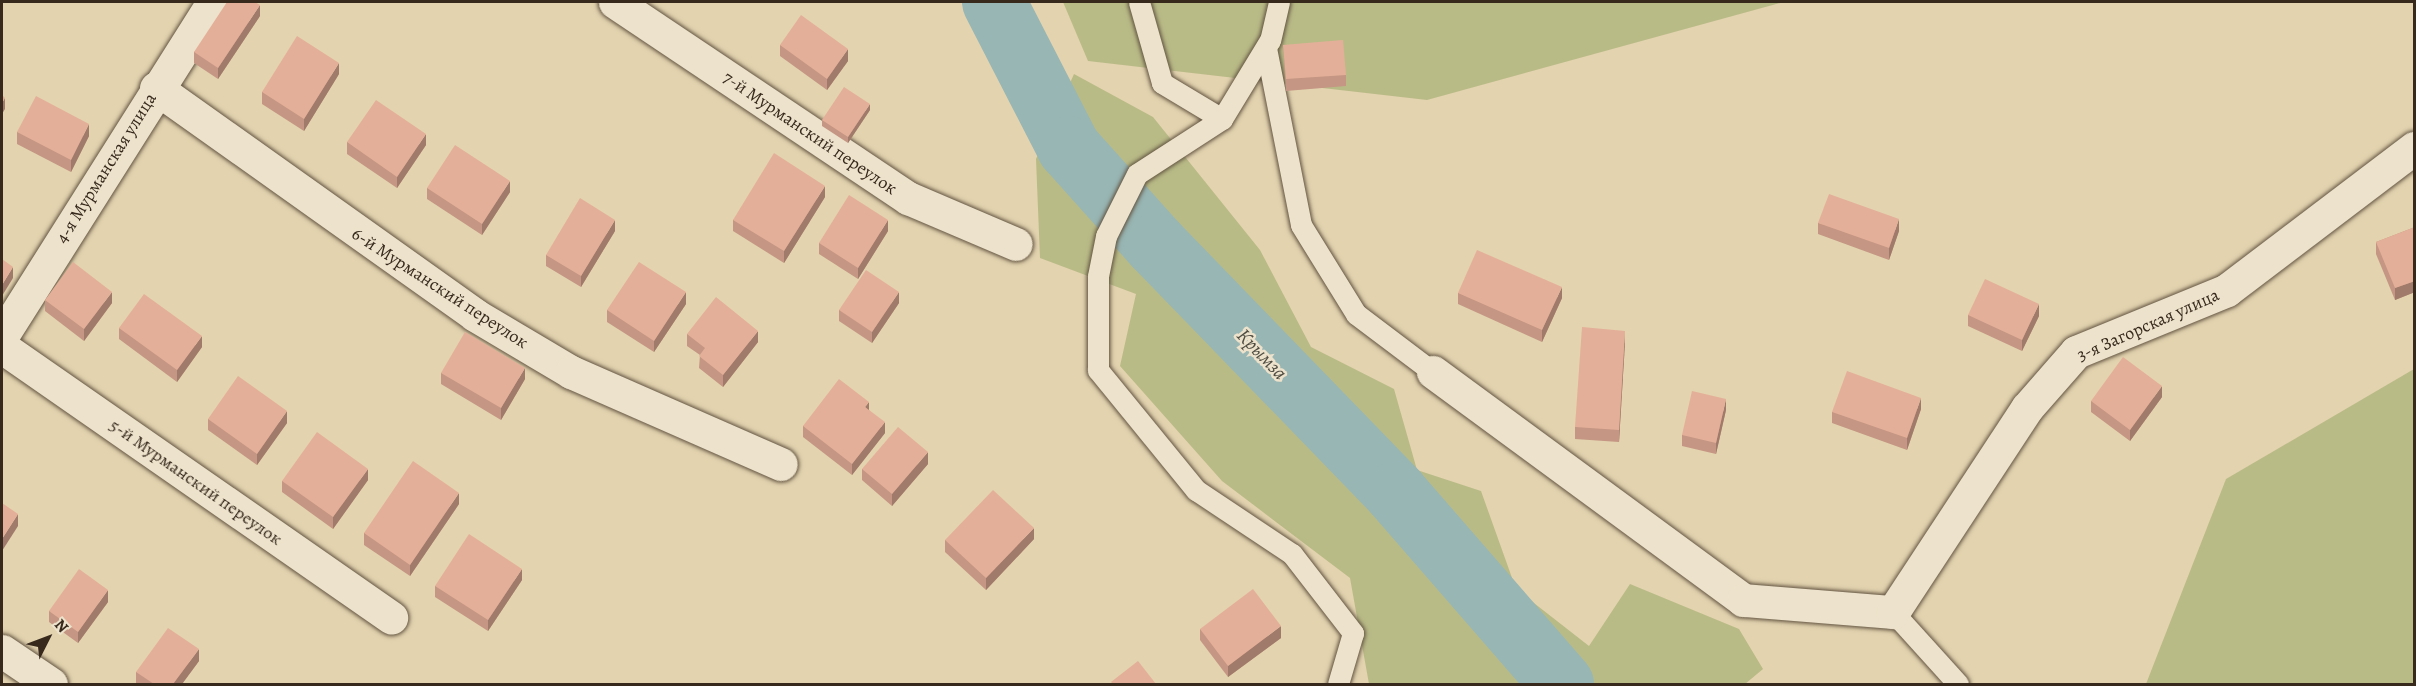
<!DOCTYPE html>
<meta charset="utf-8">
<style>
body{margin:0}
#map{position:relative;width:2416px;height:686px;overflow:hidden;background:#e3d3af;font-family:Alegreya,serif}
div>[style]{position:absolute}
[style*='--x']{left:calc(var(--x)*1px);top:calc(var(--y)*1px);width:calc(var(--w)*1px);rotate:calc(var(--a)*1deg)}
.green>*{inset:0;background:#b9bb87}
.river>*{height:64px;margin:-32px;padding:0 32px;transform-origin:32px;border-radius:32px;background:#98b6b4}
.roads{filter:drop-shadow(0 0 2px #625442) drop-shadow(0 0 2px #625442)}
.service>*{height:21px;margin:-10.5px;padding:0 10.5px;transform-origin:10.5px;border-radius:10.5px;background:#ede2cb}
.minor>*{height:33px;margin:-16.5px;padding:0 16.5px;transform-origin:16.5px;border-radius:16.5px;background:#ede2cb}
.wall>*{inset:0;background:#c49683}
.shaded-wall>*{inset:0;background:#a07a6a}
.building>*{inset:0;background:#e4af98}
span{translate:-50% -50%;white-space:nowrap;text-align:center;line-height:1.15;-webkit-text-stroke:5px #ede2cb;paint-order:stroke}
.street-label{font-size:18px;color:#372a1d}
.water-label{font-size:20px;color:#4f4d43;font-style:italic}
.frame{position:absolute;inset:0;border:3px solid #372a1d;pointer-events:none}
.north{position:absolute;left:18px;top:608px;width:60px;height:60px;-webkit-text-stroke:4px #ede2cb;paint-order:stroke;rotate:48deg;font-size:16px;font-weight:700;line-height:24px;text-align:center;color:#372a1d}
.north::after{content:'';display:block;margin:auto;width:21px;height:27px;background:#372a1d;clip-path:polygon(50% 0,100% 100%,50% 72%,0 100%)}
</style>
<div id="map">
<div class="green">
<i style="clip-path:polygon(1063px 2px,1784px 2px,1427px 100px,1088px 61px)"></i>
<i style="clip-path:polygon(1074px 74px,1153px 117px,1260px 250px,1311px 347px,1394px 389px,1417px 470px,1481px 491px,1516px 589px,1589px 646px,1630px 584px,1739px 629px,1763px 669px,1745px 684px,1369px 684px,1350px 578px,1222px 481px,1120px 366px,1136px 294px,1040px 258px,1036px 159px)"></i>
<i style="clip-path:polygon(2414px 369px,2414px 684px,2146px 684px,2226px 479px)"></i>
</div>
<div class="river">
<i style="--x:994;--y:2;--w:164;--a:62.8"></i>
<i style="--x:1069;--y:148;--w:130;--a:48.1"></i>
<i style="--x:1156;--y:245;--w:345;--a:45.9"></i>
<i style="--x:1396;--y:493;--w:253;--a:49"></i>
</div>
<div class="roads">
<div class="service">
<i style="--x:1139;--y:2;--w:84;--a:74.1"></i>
<i style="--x:1162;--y:83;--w:70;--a:31"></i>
<i style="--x:1279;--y:2;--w:39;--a:103"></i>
<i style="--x:1270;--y:40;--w:92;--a:121.3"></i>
<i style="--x:1222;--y:119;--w:101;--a:147.1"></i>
<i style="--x:1137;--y:174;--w:69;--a:116.6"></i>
<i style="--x:1106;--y:236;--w:41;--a:101.3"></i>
<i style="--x:1098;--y:276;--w:94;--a:90"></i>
<i style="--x:1098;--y:370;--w:155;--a:50.8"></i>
<i style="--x:1196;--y:490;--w:115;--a:33.7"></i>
<i style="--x:1292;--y:554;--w:100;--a:52.3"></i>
<i style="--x:1353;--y:633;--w:53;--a:106.4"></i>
<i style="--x:1266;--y:48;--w:180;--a:78.8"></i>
<i style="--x:1301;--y:225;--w:105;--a:58.3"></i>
<i style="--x:1356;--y:314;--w:96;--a:37"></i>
<i style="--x:1893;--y:612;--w:97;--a:47.9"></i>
</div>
<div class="minor">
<i style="--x:615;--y:2;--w:353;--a:33.8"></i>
<i style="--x:908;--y:198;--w:117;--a:23.1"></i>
<i style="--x:156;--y:88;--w:392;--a:35.4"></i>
<i style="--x:475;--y:315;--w:112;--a:30.7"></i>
<i style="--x:571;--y:372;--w:229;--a:23.7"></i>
<i style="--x:2;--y:336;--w:395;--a:-57.7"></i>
<i style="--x:2;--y:347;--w:474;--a:34.8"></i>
<i style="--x:1433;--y:372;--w:385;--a:36.3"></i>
<i style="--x:1743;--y:600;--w:150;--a:4.6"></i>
<i style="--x:1893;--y:612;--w:244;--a:-56.7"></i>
<i style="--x:2027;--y:408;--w:74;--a:-48.8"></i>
<i style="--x:2076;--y:352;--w:163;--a:-22.3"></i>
<i style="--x:2227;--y:290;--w:235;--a:-37.2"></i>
<i style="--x:2;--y:651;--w:59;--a:34"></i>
</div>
</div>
<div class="wall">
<i style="clip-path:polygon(260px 16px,218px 79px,194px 63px,194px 52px)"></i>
<i style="clip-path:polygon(780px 45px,848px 61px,827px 90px,780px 56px)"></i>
<i style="clip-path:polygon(1283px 45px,1346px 75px,1346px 86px,1286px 91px)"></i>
<i style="clip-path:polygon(339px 74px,304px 131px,262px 104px,262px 92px)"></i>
<i style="clip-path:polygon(870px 110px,848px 143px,822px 126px,822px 120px)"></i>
<i style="clip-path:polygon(17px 132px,89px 136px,71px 172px,17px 144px)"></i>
<i style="clip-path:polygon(347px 142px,426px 145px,397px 188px,347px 154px)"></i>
<i style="clip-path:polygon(427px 188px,510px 192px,482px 235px,427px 199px)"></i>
<i style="clip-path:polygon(825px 197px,784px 263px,733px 231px,733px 220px)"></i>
<i style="clip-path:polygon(1818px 223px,1899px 231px,1889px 260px,1818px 234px)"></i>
<i style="clip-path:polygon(2415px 227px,2415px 292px,2395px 300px,2376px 254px,2376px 242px)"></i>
<i style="clip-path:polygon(615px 231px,581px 287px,546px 266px,546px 255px)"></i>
<i style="clip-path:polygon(888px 231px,858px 279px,819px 254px,819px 243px)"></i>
<i style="clip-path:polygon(1458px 293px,1562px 298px,1542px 342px,1458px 304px)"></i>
<i style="clip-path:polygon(45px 300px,112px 303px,84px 341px,45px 311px)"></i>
<i style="clip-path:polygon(899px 303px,872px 343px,839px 321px,839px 310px)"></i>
<i style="clip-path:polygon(686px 304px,654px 352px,607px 322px,607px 310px)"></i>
<i style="clip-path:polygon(1968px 315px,2039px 316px,2022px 351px,1968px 326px)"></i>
<i style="clip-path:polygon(119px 328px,202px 347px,177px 382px,119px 339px)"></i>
<i style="clip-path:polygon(687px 334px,758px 342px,723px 387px,699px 368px,700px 355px,687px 346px)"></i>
<i style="clip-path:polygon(1625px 342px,1619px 442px,1575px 439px,1575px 427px)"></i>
<i style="clip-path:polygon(441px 373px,525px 379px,501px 420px,441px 384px)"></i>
<i style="clip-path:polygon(2162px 397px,2130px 441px,2091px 412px,2091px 401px)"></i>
<i style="clip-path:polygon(1921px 409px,1907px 450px,1832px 423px,1832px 412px)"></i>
<i style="clip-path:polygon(869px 410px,885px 433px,852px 475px,803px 437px,803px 426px)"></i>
<i style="clip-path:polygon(1726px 410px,1716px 454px,1682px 446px,1682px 435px)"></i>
<i style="clip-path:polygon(208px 419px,287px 423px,257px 465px,208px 430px)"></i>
<i style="clip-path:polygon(928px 464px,892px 506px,862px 480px,862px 469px)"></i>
<i style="clip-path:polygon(368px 480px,333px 529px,282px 492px,282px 481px)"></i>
<i style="clip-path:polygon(459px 504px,410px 576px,364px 545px,364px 533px)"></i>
<i style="clip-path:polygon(1034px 539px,986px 590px,945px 552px,945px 540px)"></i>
<i style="clip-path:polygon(522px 580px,488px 631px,435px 597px,435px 586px)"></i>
<i style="clip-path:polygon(108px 602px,78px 643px,49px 622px,49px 611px)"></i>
<i style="clip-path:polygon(1200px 629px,1281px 638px,1228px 677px,1200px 640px)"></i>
<i style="clip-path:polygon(199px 661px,182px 684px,138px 684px,136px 683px,136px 672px)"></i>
</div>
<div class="shaded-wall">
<i style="clip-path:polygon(260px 5px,260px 16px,218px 79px,218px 68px)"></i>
<i style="clip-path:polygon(848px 49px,848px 61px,827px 90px,827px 79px)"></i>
<i style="clip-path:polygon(339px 63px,339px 74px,304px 131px,304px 119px)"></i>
<i style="clip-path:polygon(5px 98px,5px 109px,2px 114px,2px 103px)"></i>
<i style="clip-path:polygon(870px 104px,870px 110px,848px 143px,848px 137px)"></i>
<i style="clip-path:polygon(89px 124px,89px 136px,71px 172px,71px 160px)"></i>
<i style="clip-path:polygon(426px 134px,426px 145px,397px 188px,397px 177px)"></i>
<i style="clip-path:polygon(510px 181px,510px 192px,482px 235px,482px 224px)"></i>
<i style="clip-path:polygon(825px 186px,825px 197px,784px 263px,784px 251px)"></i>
<i style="clip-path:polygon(1899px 219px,1899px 231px,1889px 260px,1889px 248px)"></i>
<i style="clip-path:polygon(615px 220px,615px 231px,581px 287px,581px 276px)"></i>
<i style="clip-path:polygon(888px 220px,888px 231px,858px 279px,858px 268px)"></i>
<i style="clip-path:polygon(13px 267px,13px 278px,2px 296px,2px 285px)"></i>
<i style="clip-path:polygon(2415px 281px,2415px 292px,2395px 300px,2395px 288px)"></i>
<i style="clip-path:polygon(1562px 287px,1562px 298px,1542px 342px,1542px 330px)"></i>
<i style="clip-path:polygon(112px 292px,112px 303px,84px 341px,84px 329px)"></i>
<i style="clip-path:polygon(686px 292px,686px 304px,654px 352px,654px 341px)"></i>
<i style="clip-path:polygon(899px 292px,899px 303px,872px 343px,872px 332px)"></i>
<i style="clip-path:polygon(2039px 304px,2039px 316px,2022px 351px,2022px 340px)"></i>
<i style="clip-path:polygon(758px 331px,758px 342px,723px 387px,723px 375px)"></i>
<i style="clip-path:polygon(1625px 331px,1625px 342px,1619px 442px,1619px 430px)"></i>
<i style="clip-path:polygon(202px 336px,202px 347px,177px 382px,177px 370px)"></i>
<i style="clip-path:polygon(525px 368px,525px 379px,501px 420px,501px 408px)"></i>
<i style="clip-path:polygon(2162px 386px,2162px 397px,2130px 441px,2130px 430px)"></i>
<i style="clip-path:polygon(1921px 398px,1921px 409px,1907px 450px,1907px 438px)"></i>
<i style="clip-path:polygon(1726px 399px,1726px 410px,1716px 454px,1716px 443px)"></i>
<i style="clip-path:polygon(869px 402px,869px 413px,865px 407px)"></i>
<i style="clip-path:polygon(287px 411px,287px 423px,257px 465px,257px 454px)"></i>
<i style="clip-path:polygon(885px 422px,885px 433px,852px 475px,852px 464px)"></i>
<i style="clip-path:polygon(928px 452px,928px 464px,892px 506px,892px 494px)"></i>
<i style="clip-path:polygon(368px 469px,368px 480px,333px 529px,333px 517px)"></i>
<i style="clip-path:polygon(459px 493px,459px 504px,410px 576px,410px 565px)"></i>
<i style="clip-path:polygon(18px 514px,18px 526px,2px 551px,2px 539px)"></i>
<i style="clip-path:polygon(1034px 528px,1034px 539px,986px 590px,986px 578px)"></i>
<i style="clip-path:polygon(522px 569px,522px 580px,488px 631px,488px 620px)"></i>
<i style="clip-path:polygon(108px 590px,108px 602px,78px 643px,78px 632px)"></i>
<i style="clip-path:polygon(1281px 626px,1281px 638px,1228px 677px,1228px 666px)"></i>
<i style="clip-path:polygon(199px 649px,199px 661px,182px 684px,173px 684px)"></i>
</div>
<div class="building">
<i style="clip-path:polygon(227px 2px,255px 2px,260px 5px,218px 68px,194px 52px)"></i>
<i style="clip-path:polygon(801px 15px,848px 49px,827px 79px,780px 45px)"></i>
<i style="clip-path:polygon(297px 36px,339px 63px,304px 119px,262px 92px)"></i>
<i style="clip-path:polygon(1343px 40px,1346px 75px,1286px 79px,1283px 45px)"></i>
<i style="clip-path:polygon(844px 87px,870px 104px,848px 137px,822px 120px)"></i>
<i style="clip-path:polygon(2px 95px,5px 98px,2px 103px)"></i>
<i style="clip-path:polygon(36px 96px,89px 124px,71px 160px,17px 132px)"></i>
<i style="clip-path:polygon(376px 100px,426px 134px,397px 177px,347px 142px)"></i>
<i style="clip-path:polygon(455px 145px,510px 181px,482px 224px,427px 188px)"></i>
<i style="clip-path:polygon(774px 153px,825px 186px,784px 251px,733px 220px)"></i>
<i style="clip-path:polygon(1829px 194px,1899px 219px,1889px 248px,1818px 223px)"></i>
<i style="clip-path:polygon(849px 195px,888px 220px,858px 268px,819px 243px)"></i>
<i style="clip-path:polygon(580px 198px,615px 220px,581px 276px,546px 255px)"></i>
<i style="clip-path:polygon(2415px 227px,2415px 281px,2395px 288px,2376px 242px)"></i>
<i style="clip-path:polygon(1477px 250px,1562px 287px,1542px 330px,1458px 293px)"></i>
<i style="clip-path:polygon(2px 259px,13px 267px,2px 285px)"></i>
<i style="clip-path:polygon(73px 262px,112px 292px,84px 329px,45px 300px)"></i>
<i style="clip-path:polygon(639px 262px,686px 292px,654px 341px,607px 310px)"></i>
<i style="clip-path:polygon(866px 270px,899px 292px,872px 332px,839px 310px)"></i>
<i style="clip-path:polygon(1985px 279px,2039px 304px,2022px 340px,1968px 315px)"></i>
<i style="clip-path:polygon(144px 294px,202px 336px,177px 370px,119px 328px)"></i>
<i style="clip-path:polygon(716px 297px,758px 331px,723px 375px,699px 356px,705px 348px,687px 334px)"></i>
<i style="clip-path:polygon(1582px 327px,1625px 331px,1619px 430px,1575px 427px)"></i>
<i style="clip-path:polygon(465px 332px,525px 368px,501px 408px,441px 373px)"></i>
<i style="clip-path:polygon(2123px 357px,2162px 386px,2130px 430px,2091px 401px)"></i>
<i style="clip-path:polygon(1847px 371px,1921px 398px,1907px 438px,1832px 412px)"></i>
<i style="clip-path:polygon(238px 376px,287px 411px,257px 454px,208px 419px)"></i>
<i style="clip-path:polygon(839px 379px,869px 402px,865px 407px,885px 422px,852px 464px,803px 426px)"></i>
<i style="clip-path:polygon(1692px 391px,1726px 399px,1716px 443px,1682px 435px)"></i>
<i style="clip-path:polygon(898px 427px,928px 452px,892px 494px,862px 469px)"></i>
<i style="clip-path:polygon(317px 432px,368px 469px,333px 517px,282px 481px)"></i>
<i style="clip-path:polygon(413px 461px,459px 493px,410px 565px,364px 533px)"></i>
<i style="clip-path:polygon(993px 490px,1034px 528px,986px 578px,945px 540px)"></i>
<i style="clip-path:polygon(2px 503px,18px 514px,2px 539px)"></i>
<i style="clip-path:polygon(469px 534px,522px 569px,488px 620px,435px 586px)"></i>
<i style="clip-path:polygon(79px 569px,108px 590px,78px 632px,49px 611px)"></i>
<i style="clip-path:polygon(1253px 589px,1281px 626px,1228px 666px,1200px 629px)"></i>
<i style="clip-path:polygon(168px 628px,199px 649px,173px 684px,154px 684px,136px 672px)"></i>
<i style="clip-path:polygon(1138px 661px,1156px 684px,1113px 684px,1111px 682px)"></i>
</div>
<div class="street-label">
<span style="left:810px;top:133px;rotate:34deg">7-й Мурманский переулок</span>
<span style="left:106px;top:168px;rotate:-58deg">4-я Мурманская улица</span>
<span style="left:440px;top:288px;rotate:33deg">6-й Мурманский переулок</span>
<span style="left:2148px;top:325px;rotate:-24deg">3-я Загорская улица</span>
<span style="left:196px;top:482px;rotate:35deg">5-й Мурманский переулок</span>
</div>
<div class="water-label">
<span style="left:1262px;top:354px;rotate:46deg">Крымза</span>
</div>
<div class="frame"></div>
<div class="north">N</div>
</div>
